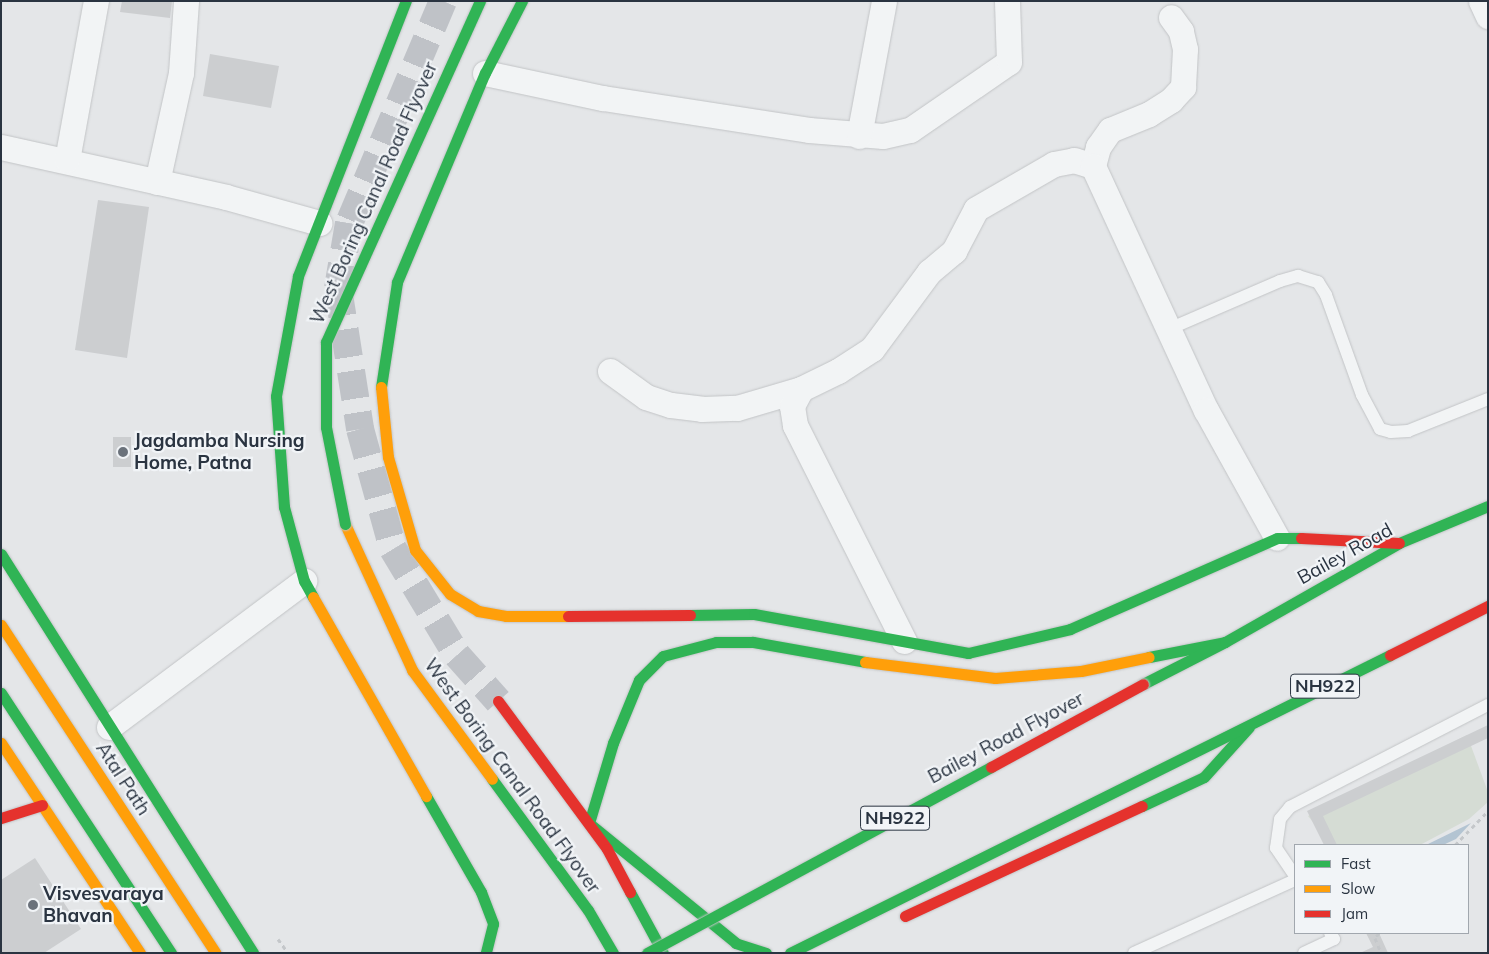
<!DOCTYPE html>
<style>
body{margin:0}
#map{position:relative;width:1489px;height:954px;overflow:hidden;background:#e4e6e8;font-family:Mulish,sans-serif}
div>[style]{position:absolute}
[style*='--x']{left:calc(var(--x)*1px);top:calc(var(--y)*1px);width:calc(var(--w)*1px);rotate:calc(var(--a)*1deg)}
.green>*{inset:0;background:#d5dcd4}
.water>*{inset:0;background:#b3c4d2}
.building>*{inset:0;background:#ccced0}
.secondary-tunnel>*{height:28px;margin-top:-14px;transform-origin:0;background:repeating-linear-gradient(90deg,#bfc2c7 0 28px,transparent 0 42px)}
.path>*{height:3px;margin-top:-1.5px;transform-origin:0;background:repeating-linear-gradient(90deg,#c4c7ca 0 4px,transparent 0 8px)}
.roads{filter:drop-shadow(0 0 1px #c2c4c6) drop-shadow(0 0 1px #c2c4c6)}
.lane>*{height:12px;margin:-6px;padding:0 6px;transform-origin:6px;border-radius:6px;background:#f2f4f5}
.street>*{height:25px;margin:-12.5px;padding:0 12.5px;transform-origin:12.5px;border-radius:12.5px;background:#f2f4f5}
.fast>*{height:11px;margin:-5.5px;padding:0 5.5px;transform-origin:5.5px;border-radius:5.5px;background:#30b455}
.slow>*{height:11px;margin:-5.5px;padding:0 5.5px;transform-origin:5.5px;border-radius:5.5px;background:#ff9f0a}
.jam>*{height:11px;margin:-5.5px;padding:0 5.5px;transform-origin:5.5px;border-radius:5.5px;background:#e5322d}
.bridges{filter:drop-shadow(0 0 1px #c2c4c6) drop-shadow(0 0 1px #c2c4c6)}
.fast-bridge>*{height:11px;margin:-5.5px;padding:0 5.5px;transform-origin:5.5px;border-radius:5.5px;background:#30b455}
.jam-bridge>*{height:11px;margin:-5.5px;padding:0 5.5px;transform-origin:5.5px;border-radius:5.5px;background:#e5322d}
.dots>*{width:14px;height:14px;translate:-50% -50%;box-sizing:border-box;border:2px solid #f1f4f7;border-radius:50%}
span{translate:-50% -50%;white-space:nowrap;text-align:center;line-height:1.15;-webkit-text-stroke:4.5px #f1f4f7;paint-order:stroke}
.shield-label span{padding:1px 4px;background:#f1f4f7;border:1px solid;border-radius:4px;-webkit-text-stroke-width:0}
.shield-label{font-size:18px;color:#2a3441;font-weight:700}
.street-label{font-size:19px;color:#2a3441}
.poi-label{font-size:19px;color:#2a3441;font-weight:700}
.left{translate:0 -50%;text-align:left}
.frame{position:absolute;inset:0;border:2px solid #2a3441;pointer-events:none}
.legend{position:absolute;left:1294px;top:844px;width:175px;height:90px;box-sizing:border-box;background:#f1f4f7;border:1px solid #a1a7ae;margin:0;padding:6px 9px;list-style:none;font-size:15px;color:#2a3441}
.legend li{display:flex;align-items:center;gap:10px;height:25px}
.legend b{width:25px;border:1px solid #a1a7ae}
</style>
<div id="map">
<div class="green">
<i style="clip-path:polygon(1467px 735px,1488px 792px,1488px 802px,1469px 819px,1420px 845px,1332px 845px,1308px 816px)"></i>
</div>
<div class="water">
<i style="clip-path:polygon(1471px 823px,1456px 839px,1443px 845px,1426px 845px)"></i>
</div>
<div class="building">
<i style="clip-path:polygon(122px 1px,172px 1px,170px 18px,120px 12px)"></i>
<i style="clip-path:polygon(210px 54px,279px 66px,271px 108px,203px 96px)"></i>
<i style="clip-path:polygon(98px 200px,149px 207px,127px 358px,75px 350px)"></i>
<i style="clip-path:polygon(113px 437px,131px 437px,131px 467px,113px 467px)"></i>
<i style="clip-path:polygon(1488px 725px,1488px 738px,1323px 816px,1337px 845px,1324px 845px,1307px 811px)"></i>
<i style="clip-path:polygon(35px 858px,81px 929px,44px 953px,1px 953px,1px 880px)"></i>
<i style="clip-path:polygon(1366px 933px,1379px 933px,1388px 953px,1360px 953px,1373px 947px)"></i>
</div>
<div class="secondary-tunnel">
<i style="--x:443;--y:1;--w:241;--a:112.9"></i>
<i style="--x:349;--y:223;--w:66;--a:99.6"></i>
<i style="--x:338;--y:288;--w:143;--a:81.1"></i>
<i style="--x:360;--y:429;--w:124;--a:74.6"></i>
<i style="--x:393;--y:549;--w:124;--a:58.9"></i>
<i style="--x:457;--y:655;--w:62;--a:48.3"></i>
</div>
<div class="path">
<i style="--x:1455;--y:845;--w:47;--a:-45.9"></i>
<i style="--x:1379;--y:933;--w:6;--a:129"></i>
<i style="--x:1375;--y:938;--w:16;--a:68"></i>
<i style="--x:278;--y:939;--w:17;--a:54"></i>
</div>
<div class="roads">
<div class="lane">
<i style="--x:1169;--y:329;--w:121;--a:-23.4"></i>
<i style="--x:1280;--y:281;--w:19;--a:-16"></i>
<i style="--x:1298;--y:276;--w:21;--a:17"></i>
<i style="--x:1318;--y:282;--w:15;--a:58"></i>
<i style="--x:1326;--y:295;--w:106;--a:70.2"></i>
<i style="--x:1362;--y:395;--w:38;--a:62"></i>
<i style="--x:1380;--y:429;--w:11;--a:15"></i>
<i style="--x:1391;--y:432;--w:17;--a:-3"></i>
<i style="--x:1408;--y:431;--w:86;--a:-21.8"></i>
<i style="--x:1295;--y:876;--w:34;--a:-124"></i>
<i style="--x:1276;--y:848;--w:29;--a:-82"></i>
<i style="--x:1280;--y:819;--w:16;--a:-50"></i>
<i style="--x:1290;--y:807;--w:223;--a:-27.3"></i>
<i style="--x:1134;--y:953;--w:177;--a:-24.4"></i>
<i style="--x:1304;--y:953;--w:33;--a:-25"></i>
<i style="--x:1334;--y:939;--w:7;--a:-124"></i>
</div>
<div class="street">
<i style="--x:1481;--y:1;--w:17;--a:65"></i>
<i style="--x:485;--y:73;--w:121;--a:12"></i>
<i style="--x:603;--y:98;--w:208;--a:8.8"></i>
<i style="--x:809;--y:130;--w:74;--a:4.6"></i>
<i style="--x:883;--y:136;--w:28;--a:-13"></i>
<i style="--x:910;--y:130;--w:120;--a:-34.5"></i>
<i style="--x:1009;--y:62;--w:61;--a:-91.9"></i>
<i style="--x:859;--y:136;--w:137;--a:-79.5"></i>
<i style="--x:1;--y:147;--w:230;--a:12.5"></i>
<i style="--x:226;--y:197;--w:97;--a:15.6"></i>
<i style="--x:67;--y:160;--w:162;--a:-79.7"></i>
<i style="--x:1093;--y:166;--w:20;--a:-75"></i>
<i style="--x:1098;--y:147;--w:21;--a:-55"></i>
<i style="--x:1110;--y:130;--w:42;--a:-22.3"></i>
<i style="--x:1149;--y:114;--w:26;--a:-32"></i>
<i style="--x:1171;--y:100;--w:18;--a:-47"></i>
<i style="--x:1183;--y:87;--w:38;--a:-87"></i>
<i style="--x:1185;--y:49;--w:18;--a:-103"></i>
<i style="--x:1181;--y:31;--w:17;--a:-126"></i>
<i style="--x:157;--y:182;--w:112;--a:-77.6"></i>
<i style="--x:181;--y:73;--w:72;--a:-86"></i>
<i style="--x:610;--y:371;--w:44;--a:35.8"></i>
<i style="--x:646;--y:397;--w:26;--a:18"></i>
<i style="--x:671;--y:405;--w:31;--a:7"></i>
<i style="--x:702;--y:409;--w:35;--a:-2"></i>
<i style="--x:737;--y:408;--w:67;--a:-16.5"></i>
<i style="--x:904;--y:641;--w:242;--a:-116.8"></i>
<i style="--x:795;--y:425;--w:19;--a:-99"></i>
<i style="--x:792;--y:406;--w:19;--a:-62"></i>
<i style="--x:801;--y:389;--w:41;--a:-25.9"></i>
<i style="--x:838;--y:371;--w:40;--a:-32.9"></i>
<i style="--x:872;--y:349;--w:96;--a:-53.5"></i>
<i style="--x:929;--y:272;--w:33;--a:-40"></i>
<i style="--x:954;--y:251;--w:47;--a:-62.4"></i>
<i style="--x:976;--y:209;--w:90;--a:-30"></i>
<i style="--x:1054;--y:164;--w:20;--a:-11"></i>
<i style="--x:1074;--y:160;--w:20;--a:18"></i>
<i style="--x:1093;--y:166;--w:269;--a:65.2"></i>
<i style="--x:1206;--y:410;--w:146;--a:61"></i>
<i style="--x:109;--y:727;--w:244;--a:-36.8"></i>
</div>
<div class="fast">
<i style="--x:381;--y:387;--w:106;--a:-81.3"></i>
<i style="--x:397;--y:282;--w:227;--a:-67.2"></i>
<i style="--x:485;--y:73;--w:81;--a:-62.8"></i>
<i style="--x:1;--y:554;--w:472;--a:57.7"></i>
<i style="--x:313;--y:597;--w:18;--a:-119"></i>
<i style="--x:304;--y:581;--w:77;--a:-105.1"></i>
<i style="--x:284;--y:507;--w:111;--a:-94.1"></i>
<i style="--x:276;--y:396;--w:122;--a:-79.6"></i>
<i style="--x:298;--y:276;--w:295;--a:-68.6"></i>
<i style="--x:690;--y:615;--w:64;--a:-0.9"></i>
<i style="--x:754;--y:614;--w:218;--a:10.3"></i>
<i style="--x:968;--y:653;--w:105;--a:-13.2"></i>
<i style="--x:1070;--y:629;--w:226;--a:-23.7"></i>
<i style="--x:1277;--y:538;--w:24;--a:0"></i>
<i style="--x:1149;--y:657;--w:77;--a:-11.2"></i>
<i style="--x:1143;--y:684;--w:92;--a:-27.1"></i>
<i style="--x:1225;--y:642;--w:200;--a:-29.6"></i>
<i style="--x:1399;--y:543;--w:96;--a:-22.6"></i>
<i style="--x:1;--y:693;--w:311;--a:56.8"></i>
<i style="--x:492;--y:779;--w:162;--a:53.8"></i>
<i style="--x:588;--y:910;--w:50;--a:59.8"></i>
<i style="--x:426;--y:796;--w:111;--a:60.2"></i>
<i style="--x:481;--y:892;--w:34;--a:69"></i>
<i style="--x:493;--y:924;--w:30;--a:104"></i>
<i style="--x:1142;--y:806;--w:68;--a:-25.1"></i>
<i style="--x:1204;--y:777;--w:67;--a:-48"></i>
<i style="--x:630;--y:892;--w:69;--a:61.6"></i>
<i style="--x:766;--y:953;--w:32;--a:-162"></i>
<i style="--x:736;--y:943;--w:190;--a:-140.8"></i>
<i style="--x:589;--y:823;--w:84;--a:-73.3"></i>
<i style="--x:613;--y:743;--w:68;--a:-67.6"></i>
<i style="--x:639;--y:680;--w:34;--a:-45"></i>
<i style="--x:663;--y:656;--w:55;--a:-14.8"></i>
<i style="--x:716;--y:642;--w:37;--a:0"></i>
<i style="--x:753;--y:642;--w:114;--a:10.1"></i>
<i style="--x:790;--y:953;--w:670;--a:-26.41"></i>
</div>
<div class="slow">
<i style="--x:381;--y:387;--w:70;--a:84.3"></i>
<i style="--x:388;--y:457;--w:97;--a:73.8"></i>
<i style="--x:415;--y:550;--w:56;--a:51.5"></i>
<i style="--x:450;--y:594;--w:33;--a:31"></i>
<i style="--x:478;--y:611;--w:28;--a:10"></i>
<i style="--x:506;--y:616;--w:62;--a:0"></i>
<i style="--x:345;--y:524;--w:161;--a:65.3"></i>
<i style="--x:412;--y:670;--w:135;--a:53.7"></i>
<i style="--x:313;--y:597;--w:229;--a:60.4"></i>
<i style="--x:1;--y:625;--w:392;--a:56.8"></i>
<i style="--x:865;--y:662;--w:131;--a:7"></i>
<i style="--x:995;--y:678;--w:86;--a:-4.7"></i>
<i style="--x:1081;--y:671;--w:69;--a:-11.6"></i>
<i style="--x:1;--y:743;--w:252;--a:56.5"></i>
</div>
<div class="jam">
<i style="--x:1301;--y:538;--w:98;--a:2.9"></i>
<i style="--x:568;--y:616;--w:122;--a:-0.5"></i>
<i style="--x:1390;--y:655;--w:110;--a:-26.6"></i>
<i style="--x:498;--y:701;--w:184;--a:53.6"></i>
<i style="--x:607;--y:849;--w:49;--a:61.9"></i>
<i style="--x:1;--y:818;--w:43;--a:-17.6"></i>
<i style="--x:905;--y:916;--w:261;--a:-24.9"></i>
</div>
</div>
<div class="bridges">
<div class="fast-bridge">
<i style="--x:345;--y:524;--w:99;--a:-101.1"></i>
<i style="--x:326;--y:427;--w:85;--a:-90"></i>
<i style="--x:326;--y:342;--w:374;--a:-65.7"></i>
<i style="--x:647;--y:953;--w:391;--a:-28.4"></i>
</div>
<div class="jam-bridge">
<i style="--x:991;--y:767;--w:173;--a:-28.6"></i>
</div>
</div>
<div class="dots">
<i style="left:123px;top:452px;background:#6b727b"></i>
<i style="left:33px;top:905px;background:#6b727b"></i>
</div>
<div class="shield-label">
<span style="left:1325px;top:686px">NH922</span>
<span style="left:895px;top:818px">NH922</span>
</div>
<div class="street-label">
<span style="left:374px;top:193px;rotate:-66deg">West Boring Canal Road Flyover</span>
<span style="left:1345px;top:554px;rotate:-29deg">Bailey Road</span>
<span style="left:1006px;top:738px;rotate:-28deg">Bailey Road Flyover</span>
<span style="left:512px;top:776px;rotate:54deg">West Boring Canal Road Flyover</span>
<span style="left:123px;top:779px;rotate:57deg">Atal Path</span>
</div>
<div class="poi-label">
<span class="left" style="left:134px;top:452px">Jagdamba Nursing<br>Home, Patna</span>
<span class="left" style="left:43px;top:905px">Visvesvaraya<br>Bhavan</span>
</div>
<div class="frame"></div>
<ul class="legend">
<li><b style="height:6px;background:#30b455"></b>Fast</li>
<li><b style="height:6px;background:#ff9f0a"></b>Slow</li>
<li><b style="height:6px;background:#e5322d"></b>Jam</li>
</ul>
</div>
